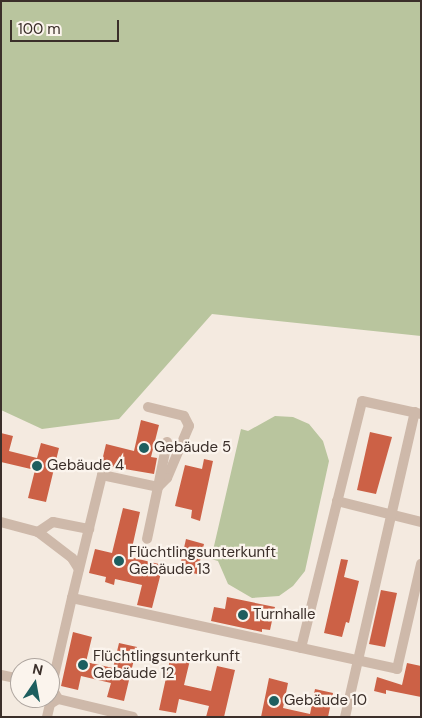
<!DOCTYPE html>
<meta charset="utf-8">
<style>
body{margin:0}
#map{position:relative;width:422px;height:718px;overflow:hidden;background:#f4eae0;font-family:"DM Sans",sans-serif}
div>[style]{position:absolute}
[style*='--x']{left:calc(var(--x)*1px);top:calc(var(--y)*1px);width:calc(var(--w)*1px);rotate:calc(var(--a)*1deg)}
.green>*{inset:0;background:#b9c59e}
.building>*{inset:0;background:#cc6146}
.minor>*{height:10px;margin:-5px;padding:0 5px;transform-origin:5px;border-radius:5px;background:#ceb9aa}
.dots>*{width:14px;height:14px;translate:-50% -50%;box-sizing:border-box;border:2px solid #fbf4ed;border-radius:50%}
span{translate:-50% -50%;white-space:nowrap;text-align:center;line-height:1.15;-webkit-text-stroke:4.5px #fbf4ed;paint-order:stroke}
.poi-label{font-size:15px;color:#3b2f2a}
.left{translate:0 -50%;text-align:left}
.frame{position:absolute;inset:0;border:2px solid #3b2f2a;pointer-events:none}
.north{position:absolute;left:10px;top:658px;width:50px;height:50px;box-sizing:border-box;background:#fbf4ed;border:1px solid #aea59f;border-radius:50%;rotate:12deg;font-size:14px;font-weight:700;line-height:20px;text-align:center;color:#3b2f2a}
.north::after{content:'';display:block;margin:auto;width:18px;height:22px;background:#1d5e5f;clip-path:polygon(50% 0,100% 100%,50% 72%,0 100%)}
.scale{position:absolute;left:10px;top:20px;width:109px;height:22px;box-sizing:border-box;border:2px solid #3b2f2a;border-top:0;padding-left:6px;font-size:15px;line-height:18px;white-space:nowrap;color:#3b2f2a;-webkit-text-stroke:4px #fbf4ed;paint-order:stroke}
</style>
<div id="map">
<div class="green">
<i style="clip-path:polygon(1px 1px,421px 1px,421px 336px,212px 314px,119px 419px,42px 429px,1px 410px)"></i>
<i style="clip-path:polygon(275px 416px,293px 417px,309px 424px,323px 441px,329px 461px,305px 571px,293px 586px,279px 596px,252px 598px,228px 584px,218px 561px,211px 559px,241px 429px,248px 431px)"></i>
</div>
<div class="building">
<i style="clip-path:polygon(141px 420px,159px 425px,151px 457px,157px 458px,154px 474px,101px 465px,106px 444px,134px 451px)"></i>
<i style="clip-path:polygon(370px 432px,392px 437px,376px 494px,357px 490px)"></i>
<i style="clip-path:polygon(1px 433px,13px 436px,9px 451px,37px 458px,41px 443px,59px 448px,46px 502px,28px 498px,35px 470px,1px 462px)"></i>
<i style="clip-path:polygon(204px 459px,213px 461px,200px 521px,191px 518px,192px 510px,175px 506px,185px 465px,202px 469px)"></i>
<i style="clip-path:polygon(123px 508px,140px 512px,130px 557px,163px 565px,152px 608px,137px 605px,142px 585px,115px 579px,114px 585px,105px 582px,106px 577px,89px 573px,95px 549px,112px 553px)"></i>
<i style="clip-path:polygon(186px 539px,204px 544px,197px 574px,179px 570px)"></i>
<i style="clip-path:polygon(341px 559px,348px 560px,344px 577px,359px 581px,349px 623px,346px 622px,342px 637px,324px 633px)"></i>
<i style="clip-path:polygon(381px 590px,397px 593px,385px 647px,369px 644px)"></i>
<i style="clip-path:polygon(227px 597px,275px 607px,270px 630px,262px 629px,262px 632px,211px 621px,214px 607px,225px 609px)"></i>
<i style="clip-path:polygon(73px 632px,92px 637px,86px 662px,113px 668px,119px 643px,137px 647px,124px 701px,107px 697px,111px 683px,81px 676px,78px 690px,61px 686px)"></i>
<i style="clip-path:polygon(171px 655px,190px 660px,184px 685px,211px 691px,217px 666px,235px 670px,224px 717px,206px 717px,209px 706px,179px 699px,176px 713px,159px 710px)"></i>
<i style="clip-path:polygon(407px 663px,421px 666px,421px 697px,386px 690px,386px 694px,374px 691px,377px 677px,402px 685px)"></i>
<i style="clip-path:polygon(269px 678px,288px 683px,283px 708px,310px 714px,315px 689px,333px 693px,328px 717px,261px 717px)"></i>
</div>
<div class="minor">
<i style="--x:148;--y:407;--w:37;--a:14"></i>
<i style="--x:184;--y:416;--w:11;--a:63"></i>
<i style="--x:189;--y:426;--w:56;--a:112.9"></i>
<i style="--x:167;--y:478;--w:13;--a:135"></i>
<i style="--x:158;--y:487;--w:46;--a:-78.7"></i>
<i style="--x:337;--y:501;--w:87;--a:14"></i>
<i style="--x:1;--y:522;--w:38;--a:15"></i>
<i style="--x:38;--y:532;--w:18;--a:-34"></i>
<i style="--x:53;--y:522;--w:37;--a:11"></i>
<i style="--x:38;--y:532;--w:43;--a:37.4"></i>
<i style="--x:72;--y:558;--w:13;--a:58"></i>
<i style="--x:72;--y:598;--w:127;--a:-76.3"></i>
<i style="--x:102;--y:475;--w:57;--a:12.1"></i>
<i style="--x:158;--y:487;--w:53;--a:101.9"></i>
<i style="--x:301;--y:648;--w:254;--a:-76.1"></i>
<i style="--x:362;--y:401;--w:60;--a:12.4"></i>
<i style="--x:1;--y:675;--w:19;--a:12"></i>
<i style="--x:50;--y:685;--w:16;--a:60"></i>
<i style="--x:58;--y:699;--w:77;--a:13.5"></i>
<i style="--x:52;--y:685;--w:89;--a:-77.1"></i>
<i style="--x:72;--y:598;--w:333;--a:12.3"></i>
<i style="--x:397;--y:669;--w:108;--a:-77.1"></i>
<i style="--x:47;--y:717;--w:13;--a:-77"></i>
<i style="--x:50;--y:704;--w:9;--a:-32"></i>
<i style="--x:345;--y:717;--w:313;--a:-77.1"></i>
</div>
<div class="dots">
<i style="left:144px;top:448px;background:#1d5e5f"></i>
<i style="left:37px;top:466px;background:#1d5e5f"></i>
<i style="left:119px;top:561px;background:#1d5e5f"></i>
<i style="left:243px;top:615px;background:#1d5e5f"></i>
<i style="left:83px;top:665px;background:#1d5e5f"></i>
<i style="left:274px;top:701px;background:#1d5e5f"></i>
</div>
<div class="poi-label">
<span class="left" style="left:154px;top:448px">Gebäude 5</span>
<span class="left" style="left:47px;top:466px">Gebäude 4</span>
<span class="left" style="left:129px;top:561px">Flüchtlingsunterkunft<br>Gebäude 13</span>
<span class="left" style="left:253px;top:615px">Turnhalle</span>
<span class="left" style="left:93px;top:665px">Flüchtlingsunterkunft<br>Gebäude 12</span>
<span class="left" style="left:284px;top:701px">Gebäude 10</span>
</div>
<div class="frame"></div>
<div class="north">N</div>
<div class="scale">100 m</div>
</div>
